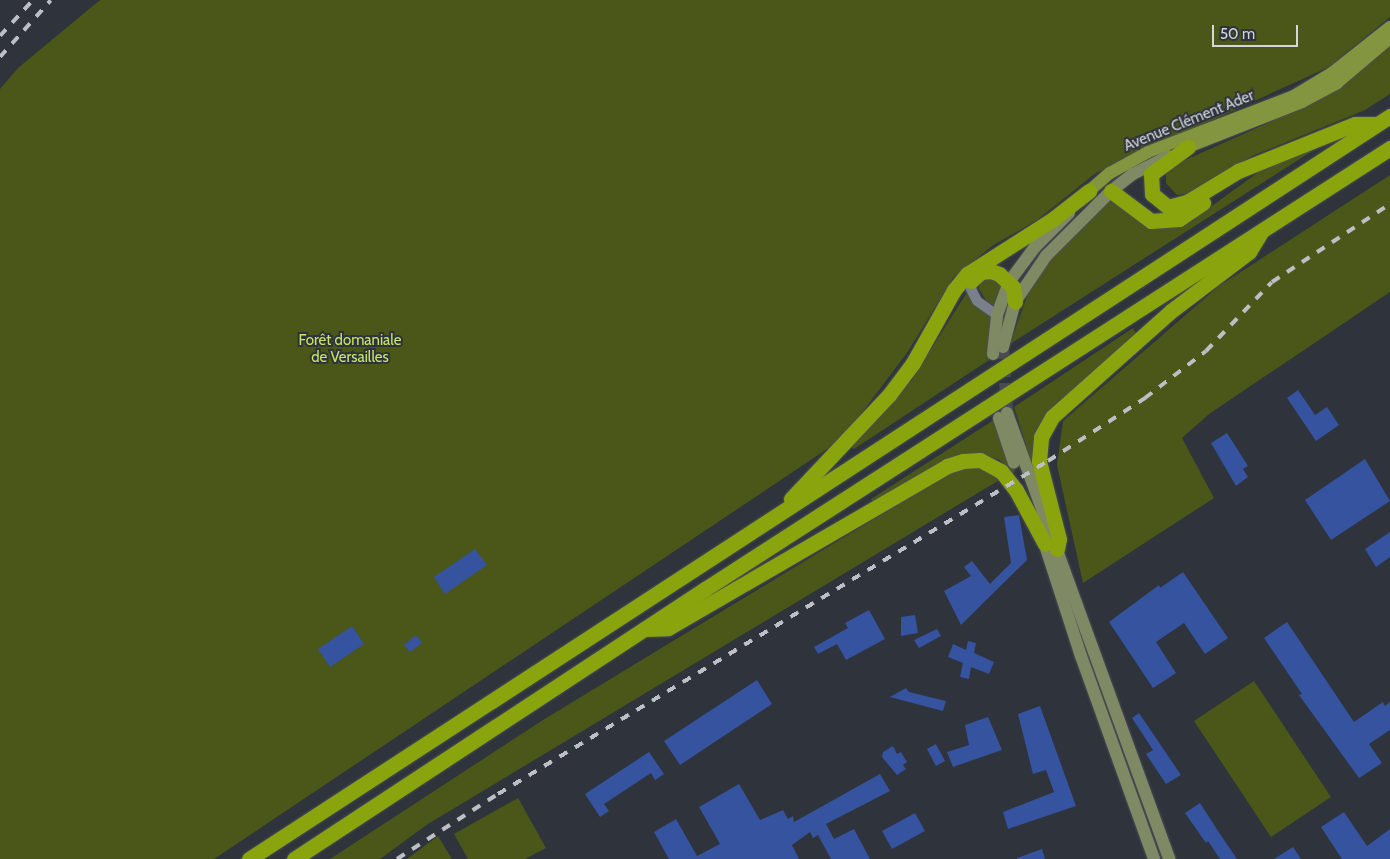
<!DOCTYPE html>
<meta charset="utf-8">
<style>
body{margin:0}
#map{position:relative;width:1390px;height:859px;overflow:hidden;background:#2e333c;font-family:Cabin,sans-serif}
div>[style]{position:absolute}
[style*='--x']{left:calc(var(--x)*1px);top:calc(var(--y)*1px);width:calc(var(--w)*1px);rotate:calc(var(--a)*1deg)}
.green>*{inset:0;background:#4a5718}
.building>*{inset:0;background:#35539f}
.secondary-tunnel>*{height:12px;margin-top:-6px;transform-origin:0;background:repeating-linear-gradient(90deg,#474b54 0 12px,transparent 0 18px)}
.roads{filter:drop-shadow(0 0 1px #4b4f57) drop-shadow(0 0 1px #4b4f57)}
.street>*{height:10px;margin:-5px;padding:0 5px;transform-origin:5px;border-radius:5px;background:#7a7f8a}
.secondary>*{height:12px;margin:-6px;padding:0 6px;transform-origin:6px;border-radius:6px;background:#7f8a64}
.primary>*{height:12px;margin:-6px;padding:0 6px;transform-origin:6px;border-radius:6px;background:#84953f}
.highway>*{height:15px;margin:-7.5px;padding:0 7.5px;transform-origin:7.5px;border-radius:7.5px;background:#8aa40d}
.rail>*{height:4px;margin-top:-2px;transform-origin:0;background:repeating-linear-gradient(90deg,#bcbfc5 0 9px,transparent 0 18px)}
span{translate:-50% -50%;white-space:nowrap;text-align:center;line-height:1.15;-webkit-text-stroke:4px #2e333c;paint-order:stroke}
.street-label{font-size:15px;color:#d3d6dc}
.park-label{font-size:15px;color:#c8e565}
.scale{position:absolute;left:1212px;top:25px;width:86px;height:22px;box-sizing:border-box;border:2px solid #d3d6dc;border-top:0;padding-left:6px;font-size:15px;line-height:18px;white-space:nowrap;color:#d3d6dc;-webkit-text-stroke:4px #2e333c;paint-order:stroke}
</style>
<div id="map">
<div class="green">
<i style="clip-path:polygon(100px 0,1390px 0,1390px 17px,1329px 67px,1096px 173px,1037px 220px,992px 246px,953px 278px,907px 353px,842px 439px,214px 859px,0 859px,0 89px,18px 68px)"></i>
<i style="clip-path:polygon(1390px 41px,1390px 94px,1365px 110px,1252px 156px,1186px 194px,1177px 195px,1166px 183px,1166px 174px,1172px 166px,1268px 123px,1346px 80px)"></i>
<i style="clip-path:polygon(1319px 144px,1320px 146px,1010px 344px,1033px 280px,1050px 257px,1113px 194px,1156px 226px,1171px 228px,1190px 222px,1264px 168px)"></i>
<i style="clip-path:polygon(1390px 175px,1390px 292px,1209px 414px,1182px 438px,1214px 498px,1083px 583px,1057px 465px,1063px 421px,1219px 286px)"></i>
<i style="clip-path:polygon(986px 276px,1005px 284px,997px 307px,987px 302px,979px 289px,979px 283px)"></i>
<i style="clip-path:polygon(969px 289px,990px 317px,989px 360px,854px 449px,851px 447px,911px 381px)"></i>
<i style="clip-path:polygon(1133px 328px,1137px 336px,1059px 404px,1031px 461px,1014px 407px)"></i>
<i style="clip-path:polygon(997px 418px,1015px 471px,1011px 474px,1000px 460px,978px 453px,873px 502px,871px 499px)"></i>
<i style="clip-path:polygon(967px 467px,979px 468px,1001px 479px,428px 824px,380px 859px,330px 859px,543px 720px,953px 471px)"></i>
<i style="clip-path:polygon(1254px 681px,1331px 797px,1271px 837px,1194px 721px)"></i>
<i style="clip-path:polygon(518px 798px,546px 848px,525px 859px,468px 859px,454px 834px)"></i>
<i style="clip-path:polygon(438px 836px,452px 859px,407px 859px)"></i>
</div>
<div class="building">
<i style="clip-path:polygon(1298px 390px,1315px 415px,1327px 407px,1339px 425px,1316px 441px,1287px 398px)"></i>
<i style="clip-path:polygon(1227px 433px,1248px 466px,1243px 469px,1248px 477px,1236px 486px,1211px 443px)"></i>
<i style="clip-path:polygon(1365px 459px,1390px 501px,1331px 540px,1305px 500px)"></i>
<i style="clip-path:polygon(1019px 515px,1027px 560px,961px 625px,944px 591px,971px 576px,964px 567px,972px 561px,990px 584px,1011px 563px,1004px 517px)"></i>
<i style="clip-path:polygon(1390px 532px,1390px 557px,1376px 567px,1365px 549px)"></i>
<i style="clip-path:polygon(475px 549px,487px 565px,445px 594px,434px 577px)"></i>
<i style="clip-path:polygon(1183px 572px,1228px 638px,1205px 654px,1184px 623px,1156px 642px,1176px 673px,1153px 688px,1109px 622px,1159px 585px,1160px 588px)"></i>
<i style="clip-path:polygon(869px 610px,885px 639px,846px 660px,837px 644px,818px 654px,814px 647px,848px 628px,845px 623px)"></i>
<i style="clip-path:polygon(915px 615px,918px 633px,901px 636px,901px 617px)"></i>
<i style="clip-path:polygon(1287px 622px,1354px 722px,1383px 702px,1385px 706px,1390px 702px,1390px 730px,1369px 744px,1382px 763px,1359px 778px,1299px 695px,1302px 694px,1264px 638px)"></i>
<i style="clip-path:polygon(352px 626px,364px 644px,330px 667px,318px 649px)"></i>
<i style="clip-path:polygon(937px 629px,941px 636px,919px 648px,914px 640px)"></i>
<i style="clip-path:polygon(416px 635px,422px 643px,410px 652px,404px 645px)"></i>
<i style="clip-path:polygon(968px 641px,976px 643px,974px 653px,994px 662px,989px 674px,971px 667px,969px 679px,960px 677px,963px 663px,948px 657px,953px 644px,966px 650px)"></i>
<i style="clip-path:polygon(757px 680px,772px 704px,680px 765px,664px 741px)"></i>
<i style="clip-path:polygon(906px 688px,909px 692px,946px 701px,943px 711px,890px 697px)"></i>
<i style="clip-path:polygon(1040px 706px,1076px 806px,1008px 829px,1003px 812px,1054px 792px,1046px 770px,1033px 774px,1018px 714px)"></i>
<i style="clip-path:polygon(1139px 713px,1181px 775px,1166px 784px,1146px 754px,1153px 750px,1132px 718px)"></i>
<i style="clip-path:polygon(988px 717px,1002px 750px,953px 767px,947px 752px,969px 745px,965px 725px)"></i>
<i style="clip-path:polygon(936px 744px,945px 761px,936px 766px,927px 749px)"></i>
<i style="clip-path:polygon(893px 746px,897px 754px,901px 752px,907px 762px,903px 765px,906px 769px,897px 775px,882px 757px,883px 752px)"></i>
<i style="clip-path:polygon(649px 752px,664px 774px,655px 780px,651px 773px,604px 804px,609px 811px,600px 817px,585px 794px)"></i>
<i style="clip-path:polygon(880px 774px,890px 791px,826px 824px,834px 839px,854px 829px,870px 859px,831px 859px,818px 835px,813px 838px,810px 832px,792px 845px,799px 859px,669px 859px,654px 832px,676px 819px,697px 856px,720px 844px,699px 807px,739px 784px,760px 820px,783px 810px,788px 819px,793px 816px,794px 822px)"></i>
<i style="clip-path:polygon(1200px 803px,1220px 834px,1237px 859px,1220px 859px,1208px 841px,1206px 843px,1185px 813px)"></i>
<i style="clip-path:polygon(1344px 812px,1367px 846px,1390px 829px,1390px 859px,1342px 859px,1321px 827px)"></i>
<i style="clip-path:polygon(915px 813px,925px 831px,892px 849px,882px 831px)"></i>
<i style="clip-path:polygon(1293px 847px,1301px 859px,1274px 859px)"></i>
<i style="clip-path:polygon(1042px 849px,1045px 859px,1017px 859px,1017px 858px)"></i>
</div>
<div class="secondary-tunnel">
<i style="--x:1003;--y:347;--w:66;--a:86.5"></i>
</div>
<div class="roads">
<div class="street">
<i style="--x:973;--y:279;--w:10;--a:101"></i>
<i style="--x:971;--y:289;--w:13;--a:63"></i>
<i style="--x:977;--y:301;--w:24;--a:35"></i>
</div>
<div class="secondary">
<i style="--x:1003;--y:347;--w:47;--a:-75.1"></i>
<i style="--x:1015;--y:302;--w:55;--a:-56"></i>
<i style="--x:1046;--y:256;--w:92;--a:-45"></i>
<i style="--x:1111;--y:191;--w:28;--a:-38"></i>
<i style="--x:1133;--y:174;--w:40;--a:-26.6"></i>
<i style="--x:993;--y:354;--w:39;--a:-84"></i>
<i style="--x:997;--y:315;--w:35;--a:-70"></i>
<i style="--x:1009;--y:282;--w:44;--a:-53.4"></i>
<i style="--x:1035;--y:247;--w:48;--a:-45"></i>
<i style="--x:1007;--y:413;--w:475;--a:70"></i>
<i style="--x:999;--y:418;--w:47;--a:71.6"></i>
<i style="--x:1042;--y:536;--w:126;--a:72"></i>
<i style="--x:1081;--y:656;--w:216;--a:70.2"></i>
</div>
<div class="primary">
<i style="--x:1188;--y:147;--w:123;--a:-21.5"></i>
<i style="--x:1302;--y:102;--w:40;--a:-28"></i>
<i style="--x:1337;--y:83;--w:70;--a:-40.3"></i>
<i style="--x:1089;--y:191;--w:28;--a:-41"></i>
<i style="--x:1110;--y:173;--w:43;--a:-28.9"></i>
<i style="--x:1148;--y:152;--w:156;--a:-21"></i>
<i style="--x:1294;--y:96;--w:44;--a:-31.2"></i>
<i style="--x:1332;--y:73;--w:74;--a:-38.4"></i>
</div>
<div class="highway">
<i style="--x:1188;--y:147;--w:46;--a:143.9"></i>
<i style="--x:1151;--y:174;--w:20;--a:87"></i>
<i style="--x:1152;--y:194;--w:21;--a:39"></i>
<i style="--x:1168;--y:207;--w:20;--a:-15"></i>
<i style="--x:1187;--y:202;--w:60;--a:-31.3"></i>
<i style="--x:1238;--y:171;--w:126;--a:-21.9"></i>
<i style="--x:1355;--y:124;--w:22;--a:0"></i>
<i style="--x:1111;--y:191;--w:50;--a:36.9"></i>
<i style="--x:1151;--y:221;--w:28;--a:-4"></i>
<i style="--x:1179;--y:219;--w:29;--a:-34"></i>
<i style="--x:971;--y:281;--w:13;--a:-42"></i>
<i style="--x:981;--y:272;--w:10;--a:-6"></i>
<i style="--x:991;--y:271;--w:9;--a:21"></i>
<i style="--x:999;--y:274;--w:19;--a:43"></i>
<i style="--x:1013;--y:287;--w:15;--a:82"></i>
<i style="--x:791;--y:499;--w:143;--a:-46.7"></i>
<i style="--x:889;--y:395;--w:40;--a:-53"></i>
<i style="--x:913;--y:363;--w:84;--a:-60.7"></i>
<i style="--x:954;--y:290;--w:21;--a:-51"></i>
<i style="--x:967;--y:274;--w:102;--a:-32.6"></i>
<i style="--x:1053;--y:219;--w:46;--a:-37.9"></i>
<i style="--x:1057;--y:549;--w:10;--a:-79"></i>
<i style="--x:1059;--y:539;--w:81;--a:-104.4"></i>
<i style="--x:1039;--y:461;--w:24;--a:-85"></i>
<i style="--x:1041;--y:437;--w:23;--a:-61"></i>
<i style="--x:1052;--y:417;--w:159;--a:-41.7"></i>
<i style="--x:1171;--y:311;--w:98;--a:-37.1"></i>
<i style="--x:1249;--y:252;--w:23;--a:-59"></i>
<i style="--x:644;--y:629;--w:24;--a:-2"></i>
<i style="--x:668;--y:628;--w:323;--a:-30.1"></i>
<i style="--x:947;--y:466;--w:17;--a:-17"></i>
<i style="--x:963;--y:461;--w:17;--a:-3"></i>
<i style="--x:980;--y:460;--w:24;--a:28"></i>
<i style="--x:1001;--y:471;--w:24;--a:52"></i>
<i style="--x:1016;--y:490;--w:61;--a:61.8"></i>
<i style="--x:249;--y:859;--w:1362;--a:-33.07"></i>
<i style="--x:294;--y:859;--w:492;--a:-33.3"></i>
<i style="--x:705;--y:589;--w:815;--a:-32.77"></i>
</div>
</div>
<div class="rail">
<i style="--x:0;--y:36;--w:49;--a:-47.5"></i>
<i style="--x:0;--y:57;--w:76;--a:-48.2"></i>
<i style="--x:397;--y:859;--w:120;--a:-32.8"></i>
<i style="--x:498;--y:794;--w:643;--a:-31.19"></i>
<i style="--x:1048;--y:461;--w:116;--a:-33"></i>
<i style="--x:1145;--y:398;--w:77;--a:-37.6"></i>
<i style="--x:1206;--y:351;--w:95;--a:-46.3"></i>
<i style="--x:1272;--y:282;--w:141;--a:-33.5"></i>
</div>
<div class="street-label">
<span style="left:1189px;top:121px;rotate:-22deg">Avenue Clément Ader</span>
</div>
<div class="park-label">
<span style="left:350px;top:349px">Forêt domaniale<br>de Versailles</span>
</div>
<div class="scale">50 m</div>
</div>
